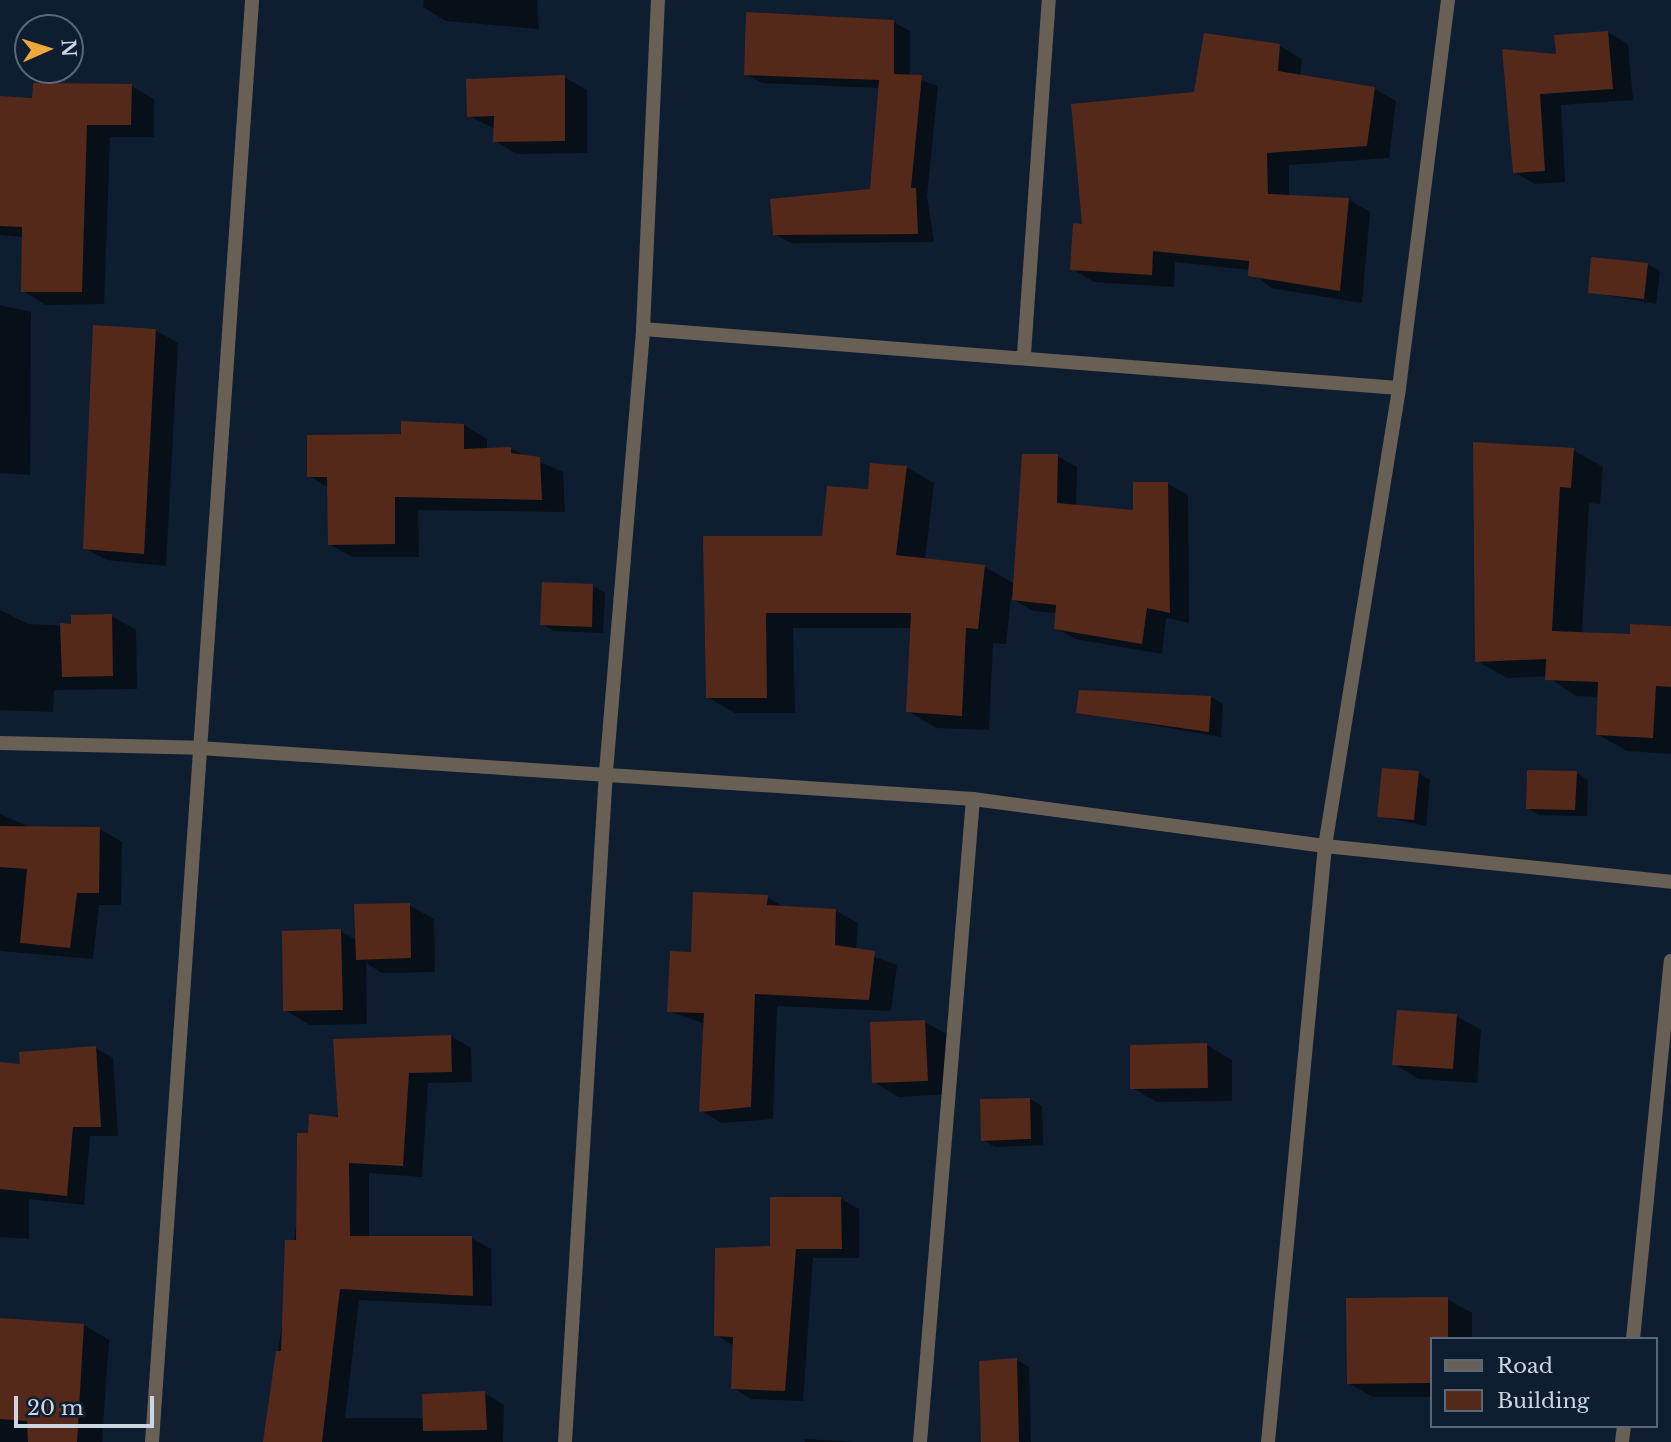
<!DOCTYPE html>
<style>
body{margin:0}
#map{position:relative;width:1671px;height:1442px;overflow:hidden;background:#0e1d30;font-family:"Libre Baskerville",serif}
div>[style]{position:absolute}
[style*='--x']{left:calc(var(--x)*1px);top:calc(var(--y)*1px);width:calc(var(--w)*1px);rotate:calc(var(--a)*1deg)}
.shadow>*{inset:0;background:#0007}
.building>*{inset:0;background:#54291a}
.street>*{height:14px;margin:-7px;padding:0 7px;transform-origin:7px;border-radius:7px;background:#685f55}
span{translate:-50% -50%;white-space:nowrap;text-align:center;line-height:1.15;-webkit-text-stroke:6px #0e1d30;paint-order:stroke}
.legend{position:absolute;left:1430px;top:1337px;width:228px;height:91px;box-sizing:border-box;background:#0e1d30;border:2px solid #5a6778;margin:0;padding:9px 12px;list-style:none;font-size:21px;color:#ccd6e3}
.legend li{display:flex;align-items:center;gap:14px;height:35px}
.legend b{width:35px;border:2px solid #5a6778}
.north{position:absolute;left:14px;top:14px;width:70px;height:70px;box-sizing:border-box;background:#0e1d30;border:2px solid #5a6778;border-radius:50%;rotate:87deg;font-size:19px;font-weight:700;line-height:28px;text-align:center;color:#ccd6e3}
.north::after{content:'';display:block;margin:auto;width:24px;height:32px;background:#eda83c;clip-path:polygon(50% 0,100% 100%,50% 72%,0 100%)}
.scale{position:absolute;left:14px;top:1396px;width:140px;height:32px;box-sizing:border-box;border:4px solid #ccd6e3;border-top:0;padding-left:9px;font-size:21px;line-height:24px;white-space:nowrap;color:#ccd6e3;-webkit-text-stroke:5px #0e1d30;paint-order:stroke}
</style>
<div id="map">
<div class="shadow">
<i style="clip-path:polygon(424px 0,537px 0,539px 29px,446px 21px,423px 7px)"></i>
<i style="clip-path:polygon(893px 22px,910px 31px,910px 76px,938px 86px,927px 196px,934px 242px,791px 243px,774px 234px,872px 191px,880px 88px,762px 83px,746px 74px)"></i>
<i style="clip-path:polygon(1608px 32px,1628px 44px,1633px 100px,1561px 105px,1565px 182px,1535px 184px,1514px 172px,1504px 51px,1558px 56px)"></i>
<i style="clip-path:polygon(1280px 46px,1302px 59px,1300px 76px,1375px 89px,1396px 101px,1389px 158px,1289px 165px,1289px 197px,1348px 199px,1370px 212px,1362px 303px,1271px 288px,1250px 270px,1175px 262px,1174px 287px,1094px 282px,1072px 269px,1084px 225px,1195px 94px)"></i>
<i style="clip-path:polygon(564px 77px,587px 90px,587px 153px,517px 154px,495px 141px,495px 129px,469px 116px)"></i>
<i style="clip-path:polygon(131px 86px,154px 99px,154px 137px,110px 137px,104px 304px,46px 305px,23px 291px,23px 237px,0 235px,0 98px,34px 100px)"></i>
<i style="clip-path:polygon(1647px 264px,1660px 271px,1656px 304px,1590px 292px)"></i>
<i style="clip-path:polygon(0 305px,31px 312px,30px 475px,0 473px)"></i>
<i style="clip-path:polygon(155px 330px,178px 343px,166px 566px,107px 560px,84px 548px)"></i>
<i style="clip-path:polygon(464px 425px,487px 439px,487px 450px,511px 449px,563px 472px,565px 512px,418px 510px,419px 557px,353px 557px,329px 544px,329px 488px,309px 476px,402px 435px)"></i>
<i style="clip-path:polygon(1573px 450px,1603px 467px,1600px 504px,1589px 503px,1582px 634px,1631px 636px,1671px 628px,1671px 754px,1627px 751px,1597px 734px,1599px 697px,1576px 696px,1547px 676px,1507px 678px,1477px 661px)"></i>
<i style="clip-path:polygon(1057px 456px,1077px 467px,1076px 507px,1135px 512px,1168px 484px,1188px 495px,1189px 623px,1166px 618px,1162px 654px,1075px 639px,1055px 628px,1057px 613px,1033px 611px,1011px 598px,1006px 644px,993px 643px,989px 730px,936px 728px,908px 711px,912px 628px,793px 628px,795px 713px,735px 713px,707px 697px,705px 538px,824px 538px,869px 491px,906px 467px,934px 483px,925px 560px,985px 567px,1015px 584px)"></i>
<i style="clip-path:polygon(593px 586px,605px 593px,603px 633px,554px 631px,542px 624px)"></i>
<i style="clip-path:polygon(0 610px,28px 624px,72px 626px,112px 616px,136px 630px,137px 689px,54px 690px,53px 712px,0 710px)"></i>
<i style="clip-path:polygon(1211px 697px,1223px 704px,1221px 737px,1078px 712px)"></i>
<i style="clip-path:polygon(1418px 773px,1430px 780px,1426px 826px,1379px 816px)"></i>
<i style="clip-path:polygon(1576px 773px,1588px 780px,1587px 816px,1539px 815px,1527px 808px)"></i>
<i style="clip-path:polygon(0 814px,32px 828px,100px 829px,122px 842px,121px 905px,99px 905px,93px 959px,0 951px)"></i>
<i style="clip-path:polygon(767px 897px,786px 908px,836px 911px,858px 923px,856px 950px,897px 965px,891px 1011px,777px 1006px,773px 1119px,722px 1123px,701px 1111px,705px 1024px,669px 1011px,692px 954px)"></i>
<i style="clip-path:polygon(409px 905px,434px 919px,435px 972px,382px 973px,366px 963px,367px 1024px,310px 1025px,285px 1010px,340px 931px,357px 940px)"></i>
<i style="clip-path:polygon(1456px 1016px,1481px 1030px,1477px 1083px,1419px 1079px,1394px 1064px)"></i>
<i style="clip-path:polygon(925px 1022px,950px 1036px,952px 1094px,899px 1097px,874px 1082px)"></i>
<i style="clip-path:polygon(451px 1036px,471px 1048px,472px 1082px,428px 1083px,422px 1177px,369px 1173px,369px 1237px,471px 1238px,491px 1249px,492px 1306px,359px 1300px,345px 1418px,425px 1418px,484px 1393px,504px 1405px,503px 1442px,265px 1442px,309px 1135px)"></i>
<i style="clip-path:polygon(1207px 1045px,1232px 1060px,1232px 1101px,1157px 1102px,1132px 1088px)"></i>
<i style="clip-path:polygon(96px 1048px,113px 1058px,118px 1136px,90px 1136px,84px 1205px,29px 1199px,29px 1239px,0 1237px,0 1064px,22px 1066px)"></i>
<i style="clip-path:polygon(1030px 1099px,1042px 1106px,1043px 1145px,995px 1147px,983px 1140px)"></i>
<i style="clip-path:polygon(841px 1199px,859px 1209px,859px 1258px,813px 1258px,803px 1401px,751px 1399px,733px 1388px,734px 1346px,716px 1335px,772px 1247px)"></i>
<i style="clip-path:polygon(1447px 1299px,1472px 1313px,1472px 1339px,1431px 1339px,1431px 1397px,1373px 1397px,1348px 1383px)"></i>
<i style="clip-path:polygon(0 1319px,84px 1325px,109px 1340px,102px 1442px,0 1442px)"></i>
<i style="clip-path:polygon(1017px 1360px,1029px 1367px,1031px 1442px,983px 1442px)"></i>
<i style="clip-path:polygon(805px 1439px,856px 1442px,805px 1442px)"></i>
</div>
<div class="building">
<i style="clip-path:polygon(746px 12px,894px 20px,894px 74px,922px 75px,911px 188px,916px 188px,918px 234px,773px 235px,770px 199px,870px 189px,879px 80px,744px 75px)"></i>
<i style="clip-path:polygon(1608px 31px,1613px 89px,1540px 94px,1545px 171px,1513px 173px,1502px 49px,1556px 54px,1554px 35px)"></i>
<i style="clip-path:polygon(1204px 33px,1280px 44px,1278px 71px,1375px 87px,1367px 146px,1267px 153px,1268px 194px,1349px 198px,1340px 291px,1248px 276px,1249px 261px,1153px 251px,1152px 275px,1070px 270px,1073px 223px,1082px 224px,1071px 104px,1194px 92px)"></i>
<i style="clip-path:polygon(565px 75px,565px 141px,493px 142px,494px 116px,467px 117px,466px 79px)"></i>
<i style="clip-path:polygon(33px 83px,132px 84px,131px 125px,87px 125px,82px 292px,21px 292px,22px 227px,0 226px,0 96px,32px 98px)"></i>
<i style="clip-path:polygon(1591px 257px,1648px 263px,1644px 299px,1588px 293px)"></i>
<i style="clip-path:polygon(93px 325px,156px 329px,144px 554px,83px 549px)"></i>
<i style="clip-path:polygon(401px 421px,464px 424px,464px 449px,511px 447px,511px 453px,540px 457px,542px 500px,395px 497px,395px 544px,328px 545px,327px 477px,307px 477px,307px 435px,401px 434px)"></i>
<i style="clip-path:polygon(1473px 442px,1574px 448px,1571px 488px,1560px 487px,1552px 631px,1630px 634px,1630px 624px,1671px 626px,1671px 687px,1656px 686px,1653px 738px,1596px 735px,1598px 682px,1545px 680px,1546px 659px,1475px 662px)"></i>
<i style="clip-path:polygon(1022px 454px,1058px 454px,1057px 503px,1133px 510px,1133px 482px,1168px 482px,1170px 613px,1147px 608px,1142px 644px,1054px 629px,1056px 605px,1012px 600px)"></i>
<i style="clip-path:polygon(870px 463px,907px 466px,896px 555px,985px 565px,978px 629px,966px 628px,962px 716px,906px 712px,911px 613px,766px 613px,767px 698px,706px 698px,703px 536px,822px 536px,827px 486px,868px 489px)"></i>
<i style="clip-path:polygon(542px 582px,593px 584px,592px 627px,540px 625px)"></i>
<i style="clip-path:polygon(112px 614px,113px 676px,62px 677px,60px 623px,71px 624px,71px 615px)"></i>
<i style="clip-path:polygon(1079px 690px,1211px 696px,1209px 732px,1076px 713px)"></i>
<i style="clip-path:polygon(1382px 768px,1419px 771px,1414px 820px,1377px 817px)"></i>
<i style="clip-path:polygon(1527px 770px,1577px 771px,1575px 810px,1526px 809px)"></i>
<i style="clip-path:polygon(0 826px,100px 827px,99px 893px,77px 893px,70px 948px,20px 943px,27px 869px,0 867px)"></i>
<i style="clip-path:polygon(693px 892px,768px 895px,767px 905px,836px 909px,835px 945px,875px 951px,869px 1000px,755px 994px,751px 1107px,699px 1112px,704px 1013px,667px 1012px,670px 951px,691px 952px)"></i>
<i style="clip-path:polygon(410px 903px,411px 958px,356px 960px,354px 904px)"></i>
<i style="clip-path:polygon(341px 929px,343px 1010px,283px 1011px,282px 931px)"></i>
<i style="clip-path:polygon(1397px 1010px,1457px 1014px,1453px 1069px,1392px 1065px)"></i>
<i style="clip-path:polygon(925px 1020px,928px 1081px,872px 1083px,870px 1022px)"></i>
<i style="clip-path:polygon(451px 1035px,452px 1072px,409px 1073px,403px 1166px,349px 1163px,350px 1236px,472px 1236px,473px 1296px,340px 1289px,322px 1442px,263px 1442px,276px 1351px,281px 1351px,285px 1240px,296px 1240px,297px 1133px,308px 1133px,309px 1114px,338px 1117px,333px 1039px)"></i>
<i style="clip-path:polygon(1207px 1043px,1208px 1088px,1130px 1089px,1130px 1045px)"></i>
<i style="clip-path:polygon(96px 1046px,101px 1127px,73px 1127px,67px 1196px,0 1189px,0 1062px,20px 1064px,19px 1052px)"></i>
<i style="clip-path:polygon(1030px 1098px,1031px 1139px,981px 1141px,980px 1099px)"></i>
<i style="clip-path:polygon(770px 1197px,841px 1197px,842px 1249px,796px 1249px,785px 1391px,731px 1389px,733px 1337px,714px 1336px,715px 1248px,770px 1246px)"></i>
<i style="clip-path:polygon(1448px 1297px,1448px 1339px,1431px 1339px,1431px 1383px,1347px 1384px,1346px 1298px)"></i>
<i style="clip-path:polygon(0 1318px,84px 1324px,77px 1442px,28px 1442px,27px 1421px,0 1419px)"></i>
<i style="clip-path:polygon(1017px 1358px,1019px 1442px,981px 1442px,979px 1361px)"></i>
<i style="clip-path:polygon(485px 1391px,487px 1430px,423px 1431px,422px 1394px)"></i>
</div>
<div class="street">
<i style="--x:643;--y:329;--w:758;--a:4.46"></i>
<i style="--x:1024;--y:354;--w:355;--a:-86"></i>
<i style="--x:0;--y:743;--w:199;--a:1.4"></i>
<i style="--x:199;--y:748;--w:776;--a:3.77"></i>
<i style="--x:973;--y:799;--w:355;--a:7.6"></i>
<i style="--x:1325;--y:846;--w:348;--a:5.9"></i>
<i style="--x:1633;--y:1339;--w:380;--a:-84.3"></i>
<i style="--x:152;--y:1442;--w:1445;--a:-86.03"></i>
<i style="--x:565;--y:1442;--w:671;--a:-86.5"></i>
<i style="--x:606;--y:772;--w:445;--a:-85.2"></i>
<i style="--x:643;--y:329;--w:329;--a:-87.4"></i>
<i style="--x:920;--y:1442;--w:645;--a:-85.29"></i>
<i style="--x:1268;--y:1442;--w:599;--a:-84.54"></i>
<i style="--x:1325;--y:846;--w:464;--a:-80.8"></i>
<i style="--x:1399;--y:388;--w:391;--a:-82.8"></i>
<i style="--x:1622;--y:1442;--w:16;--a:-83"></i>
</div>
<ul class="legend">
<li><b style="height:9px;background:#685f55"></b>Road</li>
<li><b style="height:19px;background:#54291a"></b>Building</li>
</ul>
<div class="north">N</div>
<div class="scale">20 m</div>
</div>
